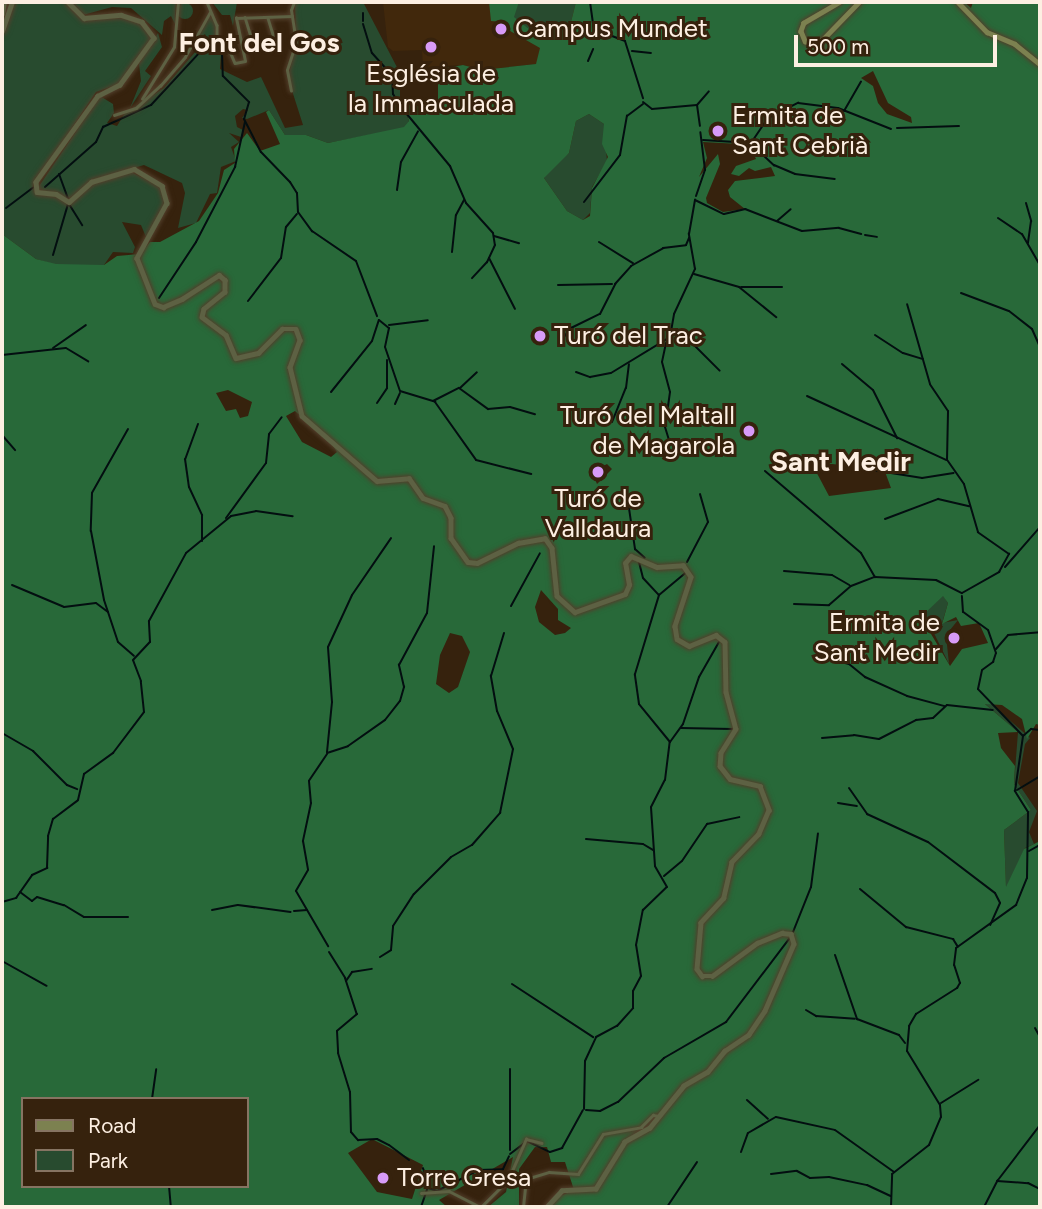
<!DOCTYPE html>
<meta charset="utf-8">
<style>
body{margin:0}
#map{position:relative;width:1042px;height:1209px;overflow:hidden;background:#36220d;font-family:Figtree,sans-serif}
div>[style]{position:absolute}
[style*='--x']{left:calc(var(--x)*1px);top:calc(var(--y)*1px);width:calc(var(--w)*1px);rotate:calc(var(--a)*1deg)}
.built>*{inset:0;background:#41280c}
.green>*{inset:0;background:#284b2f}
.round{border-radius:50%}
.forest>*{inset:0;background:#286939}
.stream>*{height:2px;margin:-1px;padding:0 1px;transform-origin:1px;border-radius:1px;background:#030e10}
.roads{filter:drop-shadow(0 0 2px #523f2b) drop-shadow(0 0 2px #523f2b)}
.minor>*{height:2.5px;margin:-1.25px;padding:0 1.25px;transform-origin:1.25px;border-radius:1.25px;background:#5d6143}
.tertiary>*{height:4.5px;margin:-2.25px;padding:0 2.25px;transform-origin:2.25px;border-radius:2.25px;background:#5d6143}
.secondary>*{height:4.5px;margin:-2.25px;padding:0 2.25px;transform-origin:2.25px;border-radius:2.25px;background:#7c8150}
.dots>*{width:19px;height:19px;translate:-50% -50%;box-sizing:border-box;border:4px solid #36220d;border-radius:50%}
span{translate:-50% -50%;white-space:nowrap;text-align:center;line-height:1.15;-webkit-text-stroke:6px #36220d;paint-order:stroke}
.poi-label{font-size:26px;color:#fdefe2}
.left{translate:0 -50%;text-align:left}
.right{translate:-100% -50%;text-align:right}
.neighbourhood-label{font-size:28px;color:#fdefe2;font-weight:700}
.frame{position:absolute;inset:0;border:4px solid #fdefe2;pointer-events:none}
.legend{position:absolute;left:21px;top:1097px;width:228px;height:91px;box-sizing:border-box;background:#36220d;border:2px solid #867462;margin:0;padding:9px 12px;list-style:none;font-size:21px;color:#fdefe2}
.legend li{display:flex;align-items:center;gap:14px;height:35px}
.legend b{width:35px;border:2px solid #867462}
.scale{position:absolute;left:794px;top:35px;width:203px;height:32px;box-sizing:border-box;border:4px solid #fdefe2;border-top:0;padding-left:9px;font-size:21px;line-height:24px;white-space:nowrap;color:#fdefe2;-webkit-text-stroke:5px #36220d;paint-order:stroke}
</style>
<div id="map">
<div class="built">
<i style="clip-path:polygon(383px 2px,612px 2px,536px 64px,482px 70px,463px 65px,423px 67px,422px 50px,393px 51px,388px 47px)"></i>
</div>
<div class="green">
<i style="clip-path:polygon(14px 2px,66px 2px,82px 19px,127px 18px,145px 25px,152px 38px,119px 84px,96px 92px,33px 186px,40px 195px,55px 195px,68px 204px,88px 186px,131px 172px,161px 187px,165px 205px,146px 237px,141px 225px,122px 222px,135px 247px,133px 253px,113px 252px,104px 265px,56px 265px,36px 259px,2px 234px,2px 35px)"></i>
<i style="clip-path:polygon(69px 2px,176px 2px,175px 24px,171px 16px,164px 21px,162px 35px,131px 8px,112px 7px,83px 15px)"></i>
<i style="clip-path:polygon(212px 2px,237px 2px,233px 26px,230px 15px,222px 15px)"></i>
<i style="clip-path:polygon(363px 2px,400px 73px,400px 98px,409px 121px,405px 128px,328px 143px,306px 135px,285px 135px,269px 110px,247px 119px,242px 118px,248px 110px,243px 109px,235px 116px,237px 127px,243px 130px,241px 137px,229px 133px,239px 142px,231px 147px,236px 161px,221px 167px,217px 193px,210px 194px,196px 223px,178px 228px,185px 193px,182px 183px,144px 165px,92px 180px,70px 200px,37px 189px,100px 96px,113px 104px,114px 113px,107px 123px,117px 126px,125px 113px,164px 88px,196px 51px,212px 53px,205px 34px,197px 40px,210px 15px,215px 24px,215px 47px,221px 54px,220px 69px,247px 82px,261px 77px,285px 128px,303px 125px,288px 78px,296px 42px,295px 3px)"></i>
<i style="clip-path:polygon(519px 2px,576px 2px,570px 26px,529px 29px,513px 17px)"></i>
<i class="round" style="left:177px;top:3px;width:16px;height:16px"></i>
<i style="clip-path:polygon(158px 33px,162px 47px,145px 71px,151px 76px,130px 108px,141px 81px,139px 64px)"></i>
<i style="clip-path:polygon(589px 114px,604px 124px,607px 161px,592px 187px,590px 213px,583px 220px,567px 211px,544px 178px,547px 170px,569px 153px,576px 121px)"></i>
<i style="clip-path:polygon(943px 595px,948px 603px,942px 623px,958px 620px,946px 635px,949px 664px,933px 631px,920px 617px)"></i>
<i style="clip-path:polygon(984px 703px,991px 704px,1030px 738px,1025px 744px,1018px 783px,1037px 811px,1029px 832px,1034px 844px,1025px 848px,1006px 889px,1004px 830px,1031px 810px,1014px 784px,1018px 732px)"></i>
</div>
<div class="forest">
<i style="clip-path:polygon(evenodd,489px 2px,519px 2px,514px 17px,529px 29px,570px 26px,576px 2px,964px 2px,971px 8px,973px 2px,1040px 2px,1040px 725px,1036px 724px,1027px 739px,1022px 719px,1002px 705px,985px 704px,1018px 732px,998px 733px,1001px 748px,1015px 766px,1014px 784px,1031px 810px,1004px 830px,1006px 887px,1024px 849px,1040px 841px,1040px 1207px,550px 1207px,560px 1196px,574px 1190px,565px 1162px,551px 1162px,547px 1147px,535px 1147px,519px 1169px,519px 1207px,488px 1207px,506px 1192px,513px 1157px,439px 1200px,447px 1207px,2px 1207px,2px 234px,36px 259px,56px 264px,104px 265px,117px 256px,140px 254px,150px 242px,160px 242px,199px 221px,218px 193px,224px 170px,235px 163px,234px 149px,247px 133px,260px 151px,280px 144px,266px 112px,269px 110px,285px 135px,306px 135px,328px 143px,404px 127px,409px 121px,404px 104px,438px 109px,438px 75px,445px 68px,463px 65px,482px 70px,536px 64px,540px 48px,503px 27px,503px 22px,491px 21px,489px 2px,873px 71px,888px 103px,911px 117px,912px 123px,887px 114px,878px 103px,873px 86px,861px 78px,873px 71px,489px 2px,589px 114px,604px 124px,602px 144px,608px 157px,592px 188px,590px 216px,583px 220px,567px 211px,544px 178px,569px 153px,576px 121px,589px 114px,489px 2px,703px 142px,740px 144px,737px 150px,749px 144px,756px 159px,736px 166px,731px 174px,739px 176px,749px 168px,755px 171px,771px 167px,775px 176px,735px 181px,728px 190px,730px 197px,745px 209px,723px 212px,707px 203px,706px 198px,720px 164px,718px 154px,699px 177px,707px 158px,703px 142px,489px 2px,228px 390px,252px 402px,248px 416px,240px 418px,236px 409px,226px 411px,216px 393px,228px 390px,489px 2px,295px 411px,331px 443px,337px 452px,331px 457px,302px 442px,286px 416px,295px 411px,489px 2px,811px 462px,884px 469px,891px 488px,829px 496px,811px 462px,489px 2px,607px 464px,612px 469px,597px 484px,592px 472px,607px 464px,489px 2px,541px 590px,558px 609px,558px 620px,571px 628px,565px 633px,555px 635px,539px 622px,535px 607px,541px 590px,489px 2px,943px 596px,948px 603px,942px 624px,956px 617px,961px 626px,979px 623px,988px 643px,962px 649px,950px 666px,921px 617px,943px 596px,489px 2px,450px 633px,462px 636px,470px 652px,458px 687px,449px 693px,436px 684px,440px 655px,450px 633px,489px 2px,23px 1099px,247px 1099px,247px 1186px,23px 1186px,23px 1099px,489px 2px,372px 1139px,423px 1165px,412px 1199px,377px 1192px,348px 1153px,372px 1139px)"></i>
</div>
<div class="stream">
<i style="--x:590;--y:2;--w:36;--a:82"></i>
<i style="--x:595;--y:38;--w:13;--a:-4"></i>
<i style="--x:363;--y:13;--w:8;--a:90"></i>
<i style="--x:363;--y:24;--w:30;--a:73"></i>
<i style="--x:372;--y:53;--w:30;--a:48"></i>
<i style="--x:392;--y:75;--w:19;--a:87"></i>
<i style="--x:393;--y:94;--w:15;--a:58"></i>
<i style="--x:401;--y:107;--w:77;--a:50.3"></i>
<i style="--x:450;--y:166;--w:40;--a:66.6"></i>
<i style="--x:466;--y:203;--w:40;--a:48"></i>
<i style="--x:493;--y:233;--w:12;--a:81"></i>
<i style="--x:495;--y:245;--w:19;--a:115"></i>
<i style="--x:487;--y:262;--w:22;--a:133"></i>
<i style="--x:612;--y:36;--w:14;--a:21"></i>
<i style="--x:625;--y:41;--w:60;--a:72.5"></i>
<i style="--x:632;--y:51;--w:19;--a:6"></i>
<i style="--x:222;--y:53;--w:23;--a:88"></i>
<i style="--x:223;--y:76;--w:37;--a:45"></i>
<i style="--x:249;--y:102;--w:18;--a:106"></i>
<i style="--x:244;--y:119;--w:37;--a:63"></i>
<i style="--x:261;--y:152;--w:42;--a:46"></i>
<i style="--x:290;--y:182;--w:13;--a:58"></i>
<i style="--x:297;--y:193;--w:19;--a:87"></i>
<i style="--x:298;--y:212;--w:24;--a:54"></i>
<i style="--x:312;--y:231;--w:53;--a:34.3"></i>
<i style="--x:356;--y:261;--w:59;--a:69.1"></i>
<i style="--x:588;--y:61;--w:13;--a:-67"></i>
<i style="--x:643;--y:102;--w:11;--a:38"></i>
<i style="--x:652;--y:109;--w:45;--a:-5.1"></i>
<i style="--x:697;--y:105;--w:21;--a:82"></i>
<i style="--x:697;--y:105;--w:18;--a:-49"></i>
<i style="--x:844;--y:111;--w:34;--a:-60"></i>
<i style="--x:897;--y:128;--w:62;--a:-1.8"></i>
<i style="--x:703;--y:140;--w:48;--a:3.6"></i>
<i style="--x:751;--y:143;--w:30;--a:-56"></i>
<i style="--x:768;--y:118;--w:34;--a:-27"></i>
<i style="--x:798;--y:103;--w:40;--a:7.1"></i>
<i style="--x:838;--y:108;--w:57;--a:21.6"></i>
<i style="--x:750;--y:143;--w:33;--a:43"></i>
<i style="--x:774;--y:165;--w:23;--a:23"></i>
<i style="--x:795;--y:174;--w:40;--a:7.1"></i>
<i style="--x:59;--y:174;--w:27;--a:70"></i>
<i style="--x:45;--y:187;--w:68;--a:-41.4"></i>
<i style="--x:96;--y:142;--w:17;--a:-65"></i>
<i style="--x:103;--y:127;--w:53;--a:-24.6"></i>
<i style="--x:151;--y:105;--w:72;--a:-47.2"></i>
<i style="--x:397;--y:190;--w:28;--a:-82"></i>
<i style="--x:401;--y:162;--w:35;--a:-61"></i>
<i style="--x:696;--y:196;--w:28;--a:-71"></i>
<i style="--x:705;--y:170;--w:38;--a:-97"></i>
<i style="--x:584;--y:202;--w:59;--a:-52.5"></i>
<i style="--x:620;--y:155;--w:40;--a:-80"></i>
<i style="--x:627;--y:116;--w:20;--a:-37"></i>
<i style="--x:1026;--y:203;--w:19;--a:74"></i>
<i style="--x:1031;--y:221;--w:22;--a:98"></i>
<i style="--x:69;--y:204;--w:25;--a:58"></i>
<i style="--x:6;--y:208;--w:34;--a:-37"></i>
<i style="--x:998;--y:218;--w:29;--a:34"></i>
<i style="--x:1022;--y:234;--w:36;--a:60"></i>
<i style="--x:777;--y:221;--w:18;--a:-41"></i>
<i style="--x:865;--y:235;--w:12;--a:9"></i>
<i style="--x:494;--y:236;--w:26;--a:16"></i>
<i style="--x:599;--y:242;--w:40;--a:32"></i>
<i style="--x:452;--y:252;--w:37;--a:-84"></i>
<i style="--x:456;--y:215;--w:17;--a:-62"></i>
<i style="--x:53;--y:255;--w:53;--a:-73.6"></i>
<i style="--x:489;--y:258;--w:57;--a:63"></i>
<i style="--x:694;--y:274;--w:47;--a:16.1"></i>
<i style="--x:739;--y:287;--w:48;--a:39"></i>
<i style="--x:558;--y:285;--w:54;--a:-1.1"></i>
<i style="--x:741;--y:287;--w:41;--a:0"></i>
<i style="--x:961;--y:293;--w:51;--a:20.6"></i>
<i style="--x:1009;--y:311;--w:29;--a:38"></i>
<i style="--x:1032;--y:329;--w:20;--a:66"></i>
<i style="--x:159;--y:298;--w:67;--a:-56.5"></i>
<i style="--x:196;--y:242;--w:85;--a:-62.5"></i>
<i style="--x:235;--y:167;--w:46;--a:-77.5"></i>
<i style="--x:248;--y:301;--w:54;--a:-52.5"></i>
<i style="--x:281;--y:258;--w:31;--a:-81"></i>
<i style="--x:286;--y:227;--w:17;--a:-50"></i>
<i style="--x:389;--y:325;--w:39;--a:-7"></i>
<i style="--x:674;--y:332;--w:12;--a:20"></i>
<i style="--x:685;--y:336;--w:49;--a:45"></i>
<i style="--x:875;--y:335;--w:33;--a:33"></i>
<i style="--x:903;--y:353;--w:21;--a:17"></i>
<i style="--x:563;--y:338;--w:13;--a:-51"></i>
<i style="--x:571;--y:328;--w:32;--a:-26"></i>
<i style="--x:600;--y:314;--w:34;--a:-63"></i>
<i style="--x:615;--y:284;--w:24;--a:-48"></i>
<i style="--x:631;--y:266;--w:37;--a:-29"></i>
<i style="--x:663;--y:248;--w:23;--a:-7"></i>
<i style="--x:686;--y:245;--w:8;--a:-67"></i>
<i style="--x:666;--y:343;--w:19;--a:102"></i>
<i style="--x:662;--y:362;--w:31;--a:75"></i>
<i style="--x:670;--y:392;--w:35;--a:98"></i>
<i style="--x:665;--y:427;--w:17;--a:73"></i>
<i style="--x:53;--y:348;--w:40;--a:-34.9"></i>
<i style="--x:2;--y:355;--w:64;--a:-6.2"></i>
<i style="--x:66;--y:348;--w:26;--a:31"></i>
<i style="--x:842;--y:364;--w:40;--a:40"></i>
<i style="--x:873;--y:390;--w:54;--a:63.4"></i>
<i style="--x:576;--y:372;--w:15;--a:20"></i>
<i style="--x:590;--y:377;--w:21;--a:-11"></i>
<i style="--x:611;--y:373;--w:69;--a:-31.4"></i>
<i style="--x:670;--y:337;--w:23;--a:-80"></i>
<i style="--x:674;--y:314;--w:50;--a:-65"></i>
<i style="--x:695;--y:269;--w:36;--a:-100"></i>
<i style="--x:689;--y:234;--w:35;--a:-80"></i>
<i style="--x:695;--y:200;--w:32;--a:26"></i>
<i style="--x:724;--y:214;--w:22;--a:-13"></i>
<i style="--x:745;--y:209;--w:61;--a:21.1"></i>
<i style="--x:802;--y:231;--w:37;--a:-5"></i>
<i style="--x:839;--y:228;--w:23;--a:15"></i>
<i style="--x:460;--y:388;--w:23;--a:-43"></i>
<i style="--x:331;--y:392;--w:65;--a:-51.2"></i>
<i style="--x:372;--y:341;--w:22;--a:-72"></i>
<i style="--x:379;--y:320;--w:13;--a:39"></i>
<i style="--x:389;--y:328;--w:19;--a:102"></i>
<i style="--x:385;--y:347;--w:46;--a:71.2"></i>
<i style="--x:400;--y:391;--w:37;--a:17"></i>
<i style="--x:435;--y:402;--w:71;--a:54.7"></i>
<i style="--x:476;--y:460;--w:57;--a:14.3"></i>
<i style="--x:807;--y:396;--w:153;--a:24.7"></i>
<i style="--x:433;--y:401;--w:29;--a:-27"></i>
<i style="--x:459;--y:388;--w:36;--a:36"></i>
<i style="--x:488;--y:409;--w:22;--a:-5"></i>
<i style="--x:510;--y:407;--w:26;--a:16"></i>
<i style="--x:377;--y:403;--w:18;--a:-56"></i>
<i style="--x:387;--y:388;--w:28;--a:-90"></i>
<i style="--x:395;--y:404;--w:12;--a:-66"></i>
<i style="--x:612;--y:422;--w:37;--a:-68"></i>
<i style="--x:626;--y:388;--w:24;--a:-83"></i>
<i style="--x:198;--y:424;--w:37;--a:110"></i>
<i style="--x:185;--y:459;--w:28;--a:82"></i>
<i style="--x:189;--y:487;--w:31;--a:65"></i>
<i style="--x:202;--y:515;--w:26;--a:90"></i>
<i style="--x:128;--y:429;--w:73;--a:119.4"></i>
<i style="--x:92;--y:493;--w:38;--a:92"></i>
<i style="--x:91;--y:531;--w:70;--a:79.3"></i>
<i style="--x:104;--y:600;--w:44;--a:71.6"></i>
<i style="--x:118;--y:642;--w:21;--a:41"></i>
<i style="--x:2;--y:435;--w:20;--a:49"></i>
<i style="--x:866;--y:469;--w:57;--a:9.1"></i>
<i style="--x:922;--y:478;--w:32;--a:-9"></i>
<i style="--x:765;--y:471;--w:126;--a:40.5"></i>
<i style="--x:861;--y:553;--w:28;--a:60"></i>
<i style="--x:875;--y:577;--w:61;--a:2.8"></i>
<i style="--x:936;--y:580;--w:29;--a:27"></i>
<i style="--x:962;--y:593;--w:43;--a:-29.6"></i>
<i style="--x:999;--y:572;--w:21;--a:-61"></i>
<i style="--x:1009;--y:554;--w:38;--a:-145"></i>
<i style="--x:978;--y:532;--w:50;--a:-106.3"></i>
<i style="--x:964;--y:484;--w:29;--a:-125"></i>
<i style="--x:947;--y:460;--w:49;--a:-88.8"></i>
<i style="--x:948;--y:411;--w:32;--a:-124"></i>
<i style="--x:930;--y:384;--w:83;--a:-106"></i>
<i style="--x:626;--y:488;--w:62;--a:81.6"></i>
<i style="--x:635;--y:549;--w:13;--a:42"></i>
<i style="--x:226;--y:518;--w:68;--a:-54"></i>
<i style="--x:266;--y:463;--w:29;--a:-84"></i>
<i style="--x:269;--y:434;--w:21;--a:-53"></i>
<i style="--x:885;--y:519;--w:57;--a:-20.7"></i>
<i style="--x:938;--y:499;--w:32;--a:13"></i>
<i style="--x:639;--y:562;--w:16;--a:76"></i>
<i style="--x:643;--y:578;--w:23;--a:47"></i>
<i style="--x:687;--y:562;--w:45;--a:-62.3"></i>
<i style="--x:708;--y:522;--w:29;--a:-106"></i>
<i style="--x:1005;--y:567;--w:53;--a:-48.8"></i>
<i style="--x:784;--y:571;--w:48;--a:4.8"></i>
<i style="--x:832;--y:575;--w:20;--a:30"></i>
<i style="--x:12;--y:585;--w:56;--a:22.9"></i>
<i style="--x:64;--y:607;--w:32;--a:-7"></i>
<i style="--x:96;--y:603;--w:15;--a:37"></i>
<i style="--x:794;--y:604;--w:35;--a:2"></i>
<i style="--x:829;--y:605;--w:29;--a:-41"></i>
<i style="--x:851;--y:586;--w:26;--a:-21"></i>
<i style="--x:511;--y:606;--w:60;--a:-61.3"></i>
<i style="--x:996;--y:649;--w:18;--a:-49"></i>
<i style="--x:1008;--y:635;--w:32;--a:-5"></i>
<i style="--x:819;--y:656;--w:31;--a:15"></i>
<i style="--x:849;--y:664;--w:21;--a:39"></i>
<i style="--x:865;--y:677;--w:46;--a:24.3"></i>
<i style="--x:907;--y:696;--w:39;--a:15"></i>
<i style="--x:681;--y:728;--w:51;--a:1.1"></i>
<i style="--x:2;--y:733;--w:36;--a:30"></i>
<i style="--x:33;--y:751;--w:48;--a:45"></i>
<i style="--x:67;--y:785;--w:11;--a:22"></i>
<i style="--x:1023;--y:736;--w:11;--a:-41"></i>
<i style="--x:1031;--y:729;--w:9;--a:6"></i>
<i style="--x:822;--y:738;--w:32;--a:-5"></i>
<i style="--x:854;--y:735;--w:25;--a:9"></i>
<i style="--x:879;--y:739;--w:42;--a:-27.2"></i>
<i style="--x:916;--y:720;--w:17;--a:-7"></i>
<i style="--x:933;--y:718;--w:19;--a:-43"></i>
<i style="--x:947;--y:705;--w:46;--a:6.2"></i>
<i style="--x:670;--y:742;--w:49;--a:-129.2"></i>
<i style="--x:639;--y:704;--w:30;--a:-98"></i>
<i style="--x:635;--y:674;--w:83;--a:-73.1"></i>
<i style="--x:659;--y:595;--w:34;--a:-40"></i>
<i style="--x:327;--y:752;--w:50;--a:-84.3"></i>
<i style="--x:332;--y:702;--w:55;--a:-94.2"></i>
<i style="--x:328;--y:647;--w:57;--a:-65.2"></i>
<i style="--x:352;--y:595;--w:69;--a:-55.6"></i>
<i style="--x:327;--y:753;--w:22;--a:-18"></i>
<i style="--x:348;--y:746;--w:45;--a:-35.1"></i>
<i style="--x:385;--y:720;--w:24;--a:-52"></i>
<i style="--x:400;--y:701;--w:15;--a:-74"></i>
<i style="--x:404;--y:687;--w:23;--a:-103"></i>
<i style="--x:399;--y:665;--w:59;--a:-61.7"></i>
<i style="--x:427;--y:613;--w:67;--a:-84"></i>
<i style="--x:327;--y:754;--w:32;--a:124"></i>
<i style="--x:309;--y:781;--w:22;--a:85"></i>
<i style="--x:311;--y:803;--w:39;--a:102"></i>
<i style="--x:303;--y:841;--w:29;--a:80"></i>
<i style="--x:308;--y:870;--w:24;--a:120"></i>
<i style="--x:296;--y:891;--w:64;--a:59.8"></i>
<i style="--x:849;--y:788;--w:32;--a:55"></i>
<i style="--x:867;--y:814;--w:67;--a:24.7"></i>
<i style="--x:928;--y:842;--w:84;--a:37.3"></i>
<i style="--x:995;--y:893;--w:11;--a:63"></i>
<i style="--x:1000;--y:903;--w:24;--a:114"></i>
<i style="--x:1017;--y:790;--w:27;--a:-31"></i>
<i style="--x:838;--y:803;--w:19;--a:9"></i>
<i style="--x:586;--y:839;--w:57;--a:5"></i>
<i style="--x:643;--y:844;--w:12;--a:31"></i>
<i style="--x:1029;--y:851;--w:13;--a:-29"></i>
<i style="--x:664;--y:876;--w:23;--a:-40"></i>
<i style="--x:682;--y:861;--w:45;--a:-56"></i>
<i style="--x:707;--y:824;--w:33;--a:-12"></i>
<i style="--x:860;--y:889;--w:60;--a:39.6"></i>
<i style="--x:906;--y:927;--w:49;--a:14.3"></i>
<i style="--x:953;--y:939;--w:9;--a:58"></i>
<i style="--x:20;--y:892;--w:15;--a:37"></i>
<i style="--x:32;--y:901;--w:6;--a:-39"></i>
<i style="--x:37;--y:897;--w:28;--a:17"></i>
<i style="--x:64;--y:905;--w:23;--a:31"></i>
<i style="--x:84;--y:917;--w:44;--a:0"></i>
<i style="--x:2;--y:902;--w:15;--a:-16"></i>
<i style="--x:16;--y:898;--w:28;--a:-55"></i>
<i style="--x:32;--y:875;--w:17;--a:-25"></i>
<i style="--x:47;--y:868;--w:32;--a:-88"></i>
<i style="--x:48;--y:836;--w:18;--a:-74"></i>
<i style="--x:53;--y:819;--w:31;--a:-37"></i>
<i style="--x:78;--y:800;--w:27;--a:-77"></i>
<i style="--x:84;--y:774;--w:36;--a:-36"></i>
<i style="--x:113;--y:753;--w:51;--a:-52.9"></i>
<i style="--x:144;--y:712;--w:31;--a:-96"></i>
<i style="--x:141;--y:681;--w:22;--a:-111"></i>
<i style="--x:133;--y:660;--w:25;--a:-47"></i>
<i style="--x:150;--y:642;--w:21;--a:-93"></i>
<i style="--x:149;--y:621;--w:77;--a:-61.4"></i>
<i style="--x:186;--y:553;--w:58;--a:-39.4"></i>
<i style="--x:231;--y:516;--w:25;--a:-11"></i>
<i style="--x:256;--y:511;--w:37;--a:8"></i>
<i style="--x:212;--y:910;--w:26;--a:-11"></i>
<i style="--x:238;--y:905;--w:53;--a:7.5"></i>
<i style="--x:294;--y:911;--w:13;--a:-4"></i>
<i style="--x:793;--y:932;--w:48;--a:-68.2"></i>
<i style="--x:811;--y:887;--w:54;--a:-82.6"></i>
<i style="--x:329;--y:952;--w:31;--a:58"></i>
<i style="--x:345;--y:978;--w:38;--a:72"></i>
<i style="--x:357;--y:1014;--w:26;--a:140"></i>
<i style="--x:337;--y:1031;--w:22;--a:87"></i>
<i style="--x:338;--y:1053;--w:41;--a:72.9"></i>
<i style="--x:350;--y:1092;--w:40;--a:88.6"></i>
<i style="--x:351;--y:1132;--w:11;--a:49"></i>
<i style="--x:358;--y:1140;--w:19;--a:-3"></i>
<i style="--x:377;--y:1139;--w:13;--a:27"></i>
<i style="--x:389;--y:1145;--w:25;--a:37"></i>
<i style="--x:835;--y:955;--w:68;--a:71"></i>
<i style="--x:857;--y:1019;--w:45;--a:20.9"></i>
<i style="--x:899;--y:1035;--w:10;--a:53"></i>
<i style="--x:380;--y:957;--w:13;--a:-32"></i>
<i style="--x:391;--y:950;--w:24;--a:-85"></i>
<i style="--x:393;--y:926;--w:38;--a:-57"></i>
<i style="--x:414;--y:894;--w:52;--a:-45"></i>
<i style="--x:451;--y:857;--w:24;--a:-30"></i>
<i style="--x:472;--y:845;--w:43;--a:-48.8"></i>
<i style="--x:500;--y:813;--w:65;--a:-78.5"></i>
<i style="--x:513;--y:749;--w:41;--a:-112.8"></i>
<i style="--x:497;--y:711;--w:36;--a:-100"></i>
<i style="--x:491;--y:676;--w:45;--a:-73.2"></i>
<i style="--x:2;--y:961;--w:51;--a:29.1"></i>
<i style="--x:346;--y:981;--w:11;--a:-56"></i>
<i style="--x:352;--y:972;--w:20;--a:-9"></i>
<i style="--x:512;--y:984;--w:97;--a:33.2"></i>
<i style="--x:806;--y:1010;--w:12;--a:31"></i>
<i style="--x:816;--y:1016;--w:39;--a:4"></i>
<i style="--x:1035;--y:1028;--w:10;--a:61"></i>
<i style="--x:510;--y:1069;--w:81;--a:90"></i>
<i style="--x:152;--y:1099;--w:30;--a:-82"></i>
<i style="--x:747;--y:1100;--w:28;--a:42"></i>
<i style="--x:941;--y:1103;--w:44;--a:-31.9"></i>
<i style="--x:584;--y:1109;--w:48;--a:-88.8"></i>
<i style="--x:585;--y:1061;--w:26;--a:-65"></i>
<i style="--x:596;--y:1037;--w:24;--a:-28"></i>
<i style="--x:617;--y:1026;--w:24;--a:-48"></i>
<i style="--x:633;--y:1008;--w:17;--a:-90"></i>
<i style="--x:633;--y:991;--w:17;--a:-62"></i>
<i style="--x:641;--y:976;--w:31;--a:-99"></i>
<i style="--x:636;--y:945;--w:36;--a:-79"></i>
<i style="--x:643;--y:910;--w:33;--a:-44"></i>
<i style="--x:667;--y:887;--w:24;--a:-120"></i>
<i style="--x:655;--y:866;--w:59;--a:-93.9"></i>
<i style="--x:651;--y:807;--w:30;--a:-63"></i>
<i style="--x:665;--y:780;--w:38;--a:-83"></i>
<i style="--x:670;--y:742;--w:22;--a:-54"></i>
<i style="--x:683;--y:724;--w:50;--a:-71.2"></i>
<i style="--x:699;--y:677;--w:40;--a:-60.3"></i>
<i style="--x:586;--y:1110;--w:14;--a:4"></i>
<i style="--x:600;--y:1111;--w:20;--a:-27"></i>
<i style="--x:618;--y:1102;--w:64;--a:-43.7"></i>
<i style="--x:664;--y:1058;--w:72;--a:-30.1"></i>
<i style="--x:726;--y:1022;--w:104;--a:-52.8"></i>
<i style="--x:741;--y:1152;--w:20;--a:-70"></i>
<i style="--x:748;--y:1133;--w:32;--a:-30"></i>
<i style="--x:776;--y:1117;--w:60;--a:12.4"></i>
<i style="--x:835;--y:1130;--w:72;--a:35.4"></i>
<i style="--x:510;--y:1154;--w:21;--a:-37"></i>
<i style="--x:527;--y:1141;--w:25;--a:26"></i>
<i style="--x:550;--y:1152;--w:13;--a:-18"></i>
<i style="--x:562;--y:1148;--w:43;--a:-61.1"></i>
<i style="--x:771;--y:1174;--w:26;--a:-7"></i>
<i style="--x:797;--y:1171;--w:15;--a:28"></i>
<i style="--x:810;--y:1178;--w:19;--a:-3"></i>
<i style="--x:829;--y:1177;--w:39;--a:12"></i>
<i style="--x:867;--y:1185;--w:26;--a:25"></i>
<i style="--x:997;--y:1181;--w:31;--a:4"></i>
<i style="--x:1028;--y:1183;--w:13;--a:27"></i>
<i style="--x:169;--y:1186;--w:21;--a:85"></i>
<i style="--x:428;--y:1188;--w:9;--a:18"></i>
<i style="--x:437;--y:1191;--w:47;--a:-26.6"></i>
<i style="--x:479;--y:1170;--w:24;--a:-2"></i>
<i style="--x:503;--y:1169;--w:14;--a:-65"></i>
<i style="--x:421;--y:1207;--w:24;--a:-71"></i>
<i style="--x:429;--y:1184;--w:17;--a:-111"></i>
<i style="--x:667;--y:1207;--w:54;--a:-56.3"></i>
<i style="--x:891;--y:1207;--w:33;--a:-88"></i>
<i style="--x:892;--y:1174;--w:47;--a:-38.1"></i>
<i style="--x:929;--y:1145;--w:30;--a:-67"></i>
<i style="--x:941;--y:1117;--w:12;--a:-95"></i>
<i style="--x:940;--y:1105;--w:63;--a:-121.4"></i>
<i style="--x:907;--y:1051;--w:25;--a:-85"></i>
<i style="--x:909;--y:1026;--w:14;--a:-60"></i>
<i style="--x:916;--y:1014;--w:49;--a:-32.4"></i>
<i style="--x:957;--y:988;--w:6;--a:-59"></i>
<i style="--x:960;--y:983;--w:19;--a:-108"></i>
<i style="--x:954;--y:965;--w:17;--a:-83"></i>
<i style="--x:956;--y:948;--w:74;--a:-35.6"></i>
<i style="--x:1016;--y:905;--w:29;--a:-68"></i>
<i style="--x:1027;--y:878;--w:66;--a:-89.1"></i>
<i style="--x:1028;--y:812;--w:25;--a:-122"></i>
<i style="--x:1015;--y:791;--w:56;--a:-81.7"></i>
<i style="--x:1023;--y:736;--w:65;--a:-133.8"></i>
<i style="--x:978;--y:689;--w:19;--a:-78"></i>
<i style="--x:982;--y:670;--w:14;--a:-36"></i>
<i style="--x:993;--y:662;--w:9;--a:-72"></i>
<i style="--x:996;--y:653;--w:24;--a:-109"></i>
<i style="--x:988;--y:630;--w:31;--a:-144"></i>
<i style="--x:963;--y:612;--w:16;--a:-94"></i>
<i style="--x:984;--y:1207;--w:30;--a:-63"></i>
<i style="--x:998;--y:1180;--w:69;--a:-52.6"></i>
</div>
<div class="roads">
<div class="minor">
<i style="--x:207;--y:2;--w:25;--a:67"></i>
<i style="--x:217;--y:25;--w:17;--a:90"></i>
<i style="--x:217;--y:42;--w:14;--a:30"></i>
<i style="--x:229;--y:49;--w:15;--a:67"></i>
<i style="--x:235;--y:63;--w:10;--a:-11"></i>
<i style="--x:245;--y:61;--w:44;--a:-101.8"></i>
<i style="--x:236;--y:18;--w:56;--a:-2"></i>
<i style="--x:245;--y:17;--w:27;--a:73"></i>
<i style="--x:268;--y:18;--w:31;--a:73"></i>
<i style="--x:818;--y:42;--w:10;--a:53"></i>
<i style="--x:291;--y:91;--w:21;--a:-101"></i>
<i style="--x:287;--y:70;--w:29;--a:-72"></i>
<i style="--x:296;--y:42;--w:32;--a:-99"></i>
<i style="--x:291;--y:10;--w:9;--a:-69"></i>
<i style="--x:142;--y:99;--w:61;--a:-58.4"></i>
<i style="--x:174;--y:47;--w:45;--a:-84.9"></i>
<i style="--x:114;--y:115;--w:23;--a:-18"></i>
<i style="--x:136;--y:108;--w:33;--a:-43"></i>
<i style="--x:160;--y:86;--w:38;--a:-49"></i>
<i style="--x:185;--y:57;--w:51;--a:-60.9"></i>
<i style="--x:421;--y:1193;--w:28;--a:-4"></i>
<i style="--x:449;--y:1191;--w:35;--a:27"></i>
<i style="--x:481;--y:1207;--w:38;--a:-45"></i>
<i style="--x:508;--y:1180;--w:45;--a:-66.3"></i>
<i style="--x:526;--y:1139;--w:16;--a:14"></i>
<i style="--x:523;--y:1207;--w:28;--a:-84"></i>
<i style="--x:526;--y:1179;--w:24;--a:-17"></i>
<i style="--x:549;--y:1172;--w:29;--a:4"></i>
<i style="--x:578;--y:1174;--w:47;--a:-58"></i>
<i style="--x:603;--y:1134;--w:39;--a:-10"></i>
<i style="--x:641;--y:1127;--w:17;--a:-45"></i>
<i style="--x:653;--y:1115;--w:6;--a:9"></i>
</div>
<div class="tertiary">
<i style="--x:68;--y:2;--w:23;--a:45"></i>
<i style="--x:84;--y:18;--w:37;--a:-5"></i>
<i style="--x:121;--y:15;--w:22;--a:18"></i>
<i style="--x:142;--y:22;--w:20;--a:53"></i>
<i style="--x:154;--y:38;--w:58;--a:125.9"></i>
<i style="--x:120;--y:85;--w:25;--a:153"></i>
<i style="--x:98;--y:96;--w:106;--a:125.8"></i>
<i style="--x:36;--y:182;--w:10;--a:84"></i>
<i style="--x:37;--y:192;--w:19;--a:6"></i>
<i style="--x:56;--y:194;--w:15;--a:32"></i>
<i style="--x:69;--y:202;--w:30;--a:-42"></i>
<i style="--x:91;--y:182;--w:45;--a:-16.8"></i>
<i style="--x:134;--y:169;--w:33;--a:31"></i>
<i style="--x:162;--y:186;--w:18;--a:74"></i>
<i style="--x:167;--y:203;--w:63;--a:118.6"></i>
<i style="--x:137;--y:258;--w:49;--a:68.6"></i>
<i style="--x:155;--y:304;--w:9;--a:21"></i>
<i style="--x:163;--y:307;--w:21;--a:-23"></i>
<i style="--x:182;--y:299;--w:44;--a:-33"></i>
<i style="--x:219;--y:275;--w:8;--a:40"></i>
<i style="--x:225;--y:280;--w:12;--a:90"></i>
<i style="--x:225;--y:292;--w:27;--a:141"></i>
<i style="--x:204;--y:309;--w:8;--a:104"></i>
<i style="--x:202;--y:317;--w:30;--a:37"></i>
<i style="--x:226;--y:335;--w:25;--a:67"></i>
<i style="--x:236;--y:358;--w:23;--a:-13"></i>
<i style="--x:258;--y:353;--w:34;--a:-45"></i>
<i style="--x:282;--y:329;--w:14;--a:0"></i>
<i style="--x:296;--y:329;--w:12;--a:70"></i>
<i style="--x:300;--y:340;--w:29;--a:110"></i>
<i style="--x:290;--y:367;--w:50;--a:76.2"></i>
<i style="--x:302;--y:416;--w:99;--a:40.9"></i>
<i style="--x:377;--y:481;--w:32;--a:-5"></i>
<i style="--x:409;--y:478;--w:24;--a:55"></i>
<i style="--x:423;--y:498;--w:23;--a:20"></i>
<i style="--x:445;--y:506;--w:13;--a:63"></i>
<i style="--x:451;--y:518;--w:20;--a:90"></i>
<i style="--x:451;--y:538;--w:29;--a:55"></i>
<i style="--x:468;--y:562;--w:9;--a:6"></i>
<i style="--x:477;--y:563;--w:46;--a:-26"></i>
<i style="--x:518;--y:543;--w:27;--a:-10"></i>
<i style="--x:545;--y:538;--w:12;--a:55"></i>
<i style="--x:552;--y:548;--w:48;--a:84.1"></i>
<i style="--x:557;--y:596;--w:24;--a:42"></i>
<i style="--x:575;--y:612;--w:53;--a:-19.8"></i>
<i style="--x:625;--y:594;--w:10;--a:-66"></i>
<i style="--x:629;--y:585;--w:22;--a:-100"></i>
<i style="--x:625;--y:563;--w:9;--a:-49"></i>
<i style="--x:631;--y:556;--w:28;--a:23"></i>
<i style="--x:657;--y:567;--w:26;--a:-4"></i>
<i style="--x:683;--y:565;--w:14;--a:56"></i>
<i style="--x:691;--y:577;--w:52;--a:108.1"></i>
<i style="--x:675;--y:626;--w:13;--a:81"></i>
<i style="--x:677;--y:639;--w:14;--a:30"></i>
<i style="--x:689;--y:646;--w:29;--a:-22"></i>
<i style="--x:716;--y:635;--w:11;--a:38"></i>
<i style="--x:725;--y:642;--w:50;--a:88.9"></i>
<i style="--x:726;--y:692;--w:38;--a:75"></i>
<i style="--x:736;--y:729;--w:28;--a:122"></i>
<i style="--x:721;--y:753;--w:13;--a:94"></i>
<i style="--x:720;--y:766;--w:16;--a:52"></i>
<i style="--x:730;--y:779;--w:31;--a:13"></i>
<i style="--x:760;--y:786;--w:26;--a:69"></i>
<i style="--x:769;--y:810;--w:26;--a:113"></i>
<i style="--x:759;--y:834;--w:39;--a:134"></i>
<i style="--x:732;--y:862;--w:37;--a:103"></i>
<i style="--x:724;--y:898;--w:34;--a:133"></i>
<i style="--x:701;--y:923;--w:46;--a:95"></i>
<i style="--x:697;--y:969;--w:9;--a:54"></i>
<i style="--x:702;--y:976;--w:10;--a:0"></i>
<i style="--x:712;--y:976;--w:56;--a:-36.3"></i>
<i style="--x:757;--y:943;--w:27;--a:-22"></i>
<i style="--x:782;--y:933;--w:9;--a:6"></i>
<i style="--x:791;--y:934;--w:10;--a:73"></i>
<i style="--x:794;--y:944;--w:73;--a:113.4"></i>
<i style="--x:765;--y:1011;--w:29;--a:124"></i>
<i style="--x:749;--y:1035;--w:29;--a:146"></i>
<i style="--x:725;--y:1051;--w:27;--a:129"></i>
<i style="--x:708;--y:1072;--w:28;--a:150"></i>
<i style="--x:684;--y:1086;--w:54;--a:129"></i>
<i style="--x:650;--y:1128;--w:29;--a:151"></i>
<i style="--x:625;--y:1142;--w:55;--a:121.7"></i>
<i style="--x:596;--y:1189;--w:34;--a:177"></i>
<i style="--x:562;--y:1191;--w:22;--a:133"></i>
<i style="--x:2;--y:14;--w:12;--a:-81"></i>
<i style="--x:2;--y:31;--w:31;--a:-71"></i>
</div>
<div class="secondary">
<i style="--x:840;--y:2;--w:42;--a:149.7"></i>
<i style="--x:804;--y:23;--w:9;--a:111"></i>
<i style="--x:801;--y:31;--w:11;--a:68"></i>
<i style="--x:805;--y:41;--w:10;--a:17"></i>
<i style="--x:815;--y:44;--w:8;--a:-30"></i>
<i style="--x:822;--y:40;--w:53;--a:-45.8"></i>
<i style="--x:958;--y:2;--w:42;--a:46"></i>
<i style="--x:987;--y:32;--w:30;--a:23"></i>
<i style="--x:1015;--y:44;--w:32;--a:39"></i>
</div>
</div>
<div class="dots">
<i style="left:501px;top:29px;background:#d89bf8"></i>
<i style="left:431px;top:47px;background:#d89bf8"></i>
<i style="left:718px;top:131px;background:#d89bf8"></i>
<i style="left:540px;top:336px;background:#d89bf8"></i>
<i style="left:749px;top:431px;background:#d89bf8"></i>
<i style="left:598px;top:472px;background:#d89bf8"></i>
<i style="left:954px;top:638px;background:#d89bf8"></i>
<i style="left:383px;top:1178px;background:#d89bf8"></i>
</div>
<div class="poi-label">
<span class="left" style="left:515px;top:29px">Campus Mundet</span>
<span style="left:431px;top:89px">Església de<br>la Immaculada</span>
<span class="left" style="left:732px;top:131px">Ermita de<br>Sant Cebrià</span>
<span class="left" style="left:554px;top:336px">Turó del Trac</span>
<span class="right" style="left:735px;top:431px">Turó del Maltall<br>de Magarola</span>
<span style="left:598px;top:514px">Turó de<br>Valldaura</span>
<span class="right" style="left:940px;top:638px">Ermita de<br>Sant Medir</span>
<span class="left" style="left:397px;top:1178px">Torre Gresa</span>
</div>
<div class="neighbourhood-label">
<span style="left:259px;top:42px">Font del Gos</span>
<span style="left:841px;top:461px">Sant Medir</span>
</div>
<div class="frame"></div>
<ul class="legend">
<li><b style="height:9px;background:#7c8150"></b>Road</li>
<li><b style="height:19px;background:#284b2f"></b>Park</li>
</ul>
<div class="scale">500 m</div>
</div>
